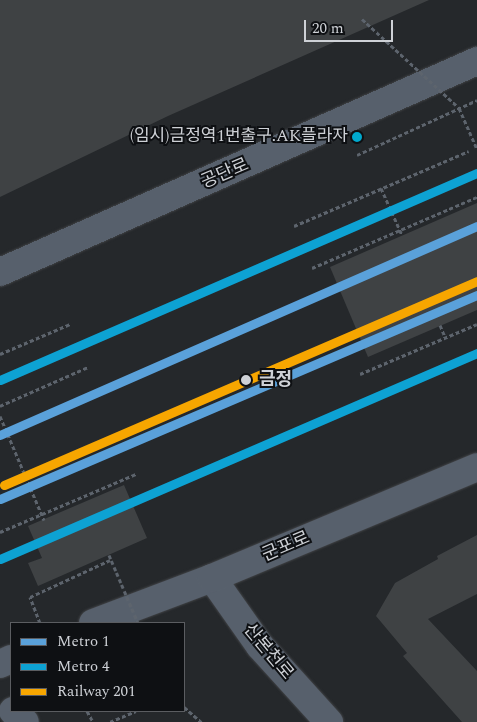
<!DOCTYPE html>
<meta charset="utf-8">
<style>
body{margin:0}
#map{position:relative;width:477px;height:722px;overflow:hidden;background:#25282b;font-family:Spectral,"Noto Sans KR",serif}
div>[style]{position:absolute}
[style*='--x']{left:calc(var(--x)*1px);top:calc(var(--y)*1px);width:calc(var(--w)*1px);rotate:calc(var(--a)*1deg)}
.building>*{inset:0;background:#3f4244}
.path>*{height:3px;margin-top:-1.5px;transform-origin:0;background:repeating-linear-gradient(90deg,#5d646d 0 4px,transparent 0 6.5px)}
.roads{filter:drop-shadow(0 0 1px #414346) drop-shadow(0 0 1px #414346)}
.minor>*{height:28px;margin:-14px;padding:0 14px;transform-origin:14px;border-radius:14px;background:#57606c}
.tertiary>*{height:28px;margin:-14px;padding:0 14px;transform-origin:14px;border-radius:14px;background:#57606c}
.path-bridge>*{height:3px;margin-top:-1.5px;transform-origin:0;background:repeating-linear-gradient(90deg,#5d646d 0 4px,transparent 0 6.5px)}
.rail-1>*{height:9px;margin:-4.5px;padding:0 4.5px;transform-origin:4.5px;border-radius:4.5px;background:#f7a600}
.metro-1>*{height:9px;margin:-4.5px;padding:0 4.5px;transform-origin:4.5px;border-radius:4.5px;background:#5aa1da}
.metro-2>*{height:9px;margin:-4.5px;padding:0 4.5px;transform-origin:4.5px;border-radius:4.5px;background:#0da2d3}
.dots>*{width:14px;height:14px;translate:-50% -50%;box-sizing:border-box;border:2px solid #0e1013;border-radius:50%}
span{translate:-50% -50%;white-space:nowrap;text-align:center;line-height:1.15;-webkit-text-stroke:4px #0e1013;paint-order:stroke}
.bus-label{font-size:17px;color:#ced1d6}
.right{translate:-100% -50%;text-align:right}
.street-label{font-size:18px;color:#ced1d6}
.stop-label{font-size:18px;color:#ced1d6;font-weight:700}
.left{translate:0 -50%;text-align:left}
.legend{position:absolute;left:10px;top:622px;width:175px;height:90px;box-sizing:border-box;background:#0e1013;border:1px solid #5b5d61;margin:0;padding:6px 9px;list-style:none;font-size:15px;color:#ced1d6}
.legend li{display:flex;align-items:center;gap:10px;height:25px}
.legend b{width:25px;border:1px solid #5b5d61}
.scale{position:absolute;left:304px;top:20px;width:89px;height:22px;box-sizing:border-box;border:2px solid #ced1d6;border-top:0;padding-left:6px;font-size:15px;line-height:18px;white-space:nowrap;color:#ced1d6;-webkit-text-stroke:4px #0e1013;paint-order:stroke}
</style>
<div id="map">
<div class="building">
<i style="clip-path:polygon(0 0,429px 0,168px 116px,0 197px)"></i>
<i style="clip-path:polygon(477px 203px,477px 310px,368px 357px,330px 267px)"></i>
<i style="clip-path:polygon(124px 485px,147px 538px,38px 586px,28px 563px,42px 558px,28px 526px)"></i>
<i style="clip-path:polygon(477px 535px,477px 594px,428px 619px,477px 671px,477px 722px,462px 722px,403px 656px,407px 653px,376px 616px,395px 583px,438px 559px,437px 556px)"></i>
</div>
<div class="path">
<i style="--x:459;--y:108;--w:45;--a:66.3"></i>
<i style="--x:357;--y:155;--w:132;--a:-24.6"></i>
<i style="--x:381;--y:188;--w:51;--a:65.9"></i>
<i style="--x:294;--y:226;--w:190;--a:-23.2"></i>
<i style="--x:312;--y:268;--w:180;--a:-23.3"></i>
<i style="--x:440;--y:325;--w:13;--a:67"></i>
<i style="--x:0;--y:354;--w:76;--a:-23.2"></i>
<i style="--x:360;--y:374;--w:127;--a:-23.1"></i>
<i style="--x:0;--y:406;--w:96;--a:-23.9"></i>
<i style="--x:0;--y:416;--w:113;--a:67.1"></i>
<i style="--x:0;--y:532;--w:148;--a:-23.1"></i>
<i style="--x:40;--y:623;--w:28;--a:-111"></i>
<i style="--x:30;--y:597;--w:88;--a:-24.8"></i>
<i style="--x:184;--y:707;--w:23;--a:41"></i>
<i style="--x:87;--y:711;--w:13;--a:61"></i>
<i style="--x:110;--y:722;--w:28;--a:-23"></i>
</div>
<div class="roads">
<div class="minor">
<i style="--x:13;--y:711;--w:16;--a:43"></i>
</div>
<div class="tertiary">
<i style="--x:0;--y:272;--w:522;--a:-23.86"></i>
<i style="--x:212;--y:578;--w:83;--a:54.8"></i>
<i style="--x:260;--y:646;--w:103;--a:47.8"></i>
<i style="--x:93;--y:623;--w:127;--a:-20.7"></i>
<i style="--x:212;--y:578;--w:287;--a:-22.7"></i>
<i style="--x:0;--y:664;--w:12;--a:-24"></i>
</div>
</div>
<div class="path-bridge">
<i style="--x:362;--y:19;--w:132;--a:42.5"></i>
<i style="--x:109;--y:555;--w:74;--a:66.9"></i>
</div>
<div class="rail-1">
<i style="--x:4;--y:485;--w:515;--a:-23.33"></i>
</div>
<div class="metro-1">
<i style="--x:0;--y:435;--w:521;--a:-23.66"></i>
<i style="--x:0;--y:499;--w:519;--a:-23.16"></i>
</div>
<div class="metro-2">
<i style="--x:0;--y:380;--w:520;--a:-23.46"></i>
<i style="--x:0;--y:559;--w:520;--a:-23.36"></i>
</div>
<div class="dots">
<i style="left:357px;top:137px;background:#00a9ce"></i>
<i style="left:246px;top:380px;background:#ced1d6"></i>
</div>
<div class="bus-label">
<span class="right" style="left:348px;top:137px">(임시)금정역1번출구.AK플라자</span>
</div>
<div class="street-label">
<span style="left:225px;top:174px;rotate:-23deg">공단로</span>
<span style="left:286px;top:547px;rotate:-23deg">군포로</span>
<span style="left:268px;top:652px;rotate:50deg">산본천로</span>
</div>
<div class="stop-label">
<span class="left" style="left:259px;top:380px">금정</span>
</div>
<ul class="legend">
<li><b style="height:6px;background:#5aa1da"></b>Metro 1</li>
<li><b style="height:6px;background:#0da2d3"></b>Metro 4</li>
<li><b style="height:6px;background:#f7a600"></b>Railway 201</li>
</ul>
<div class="scale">20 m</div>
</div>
